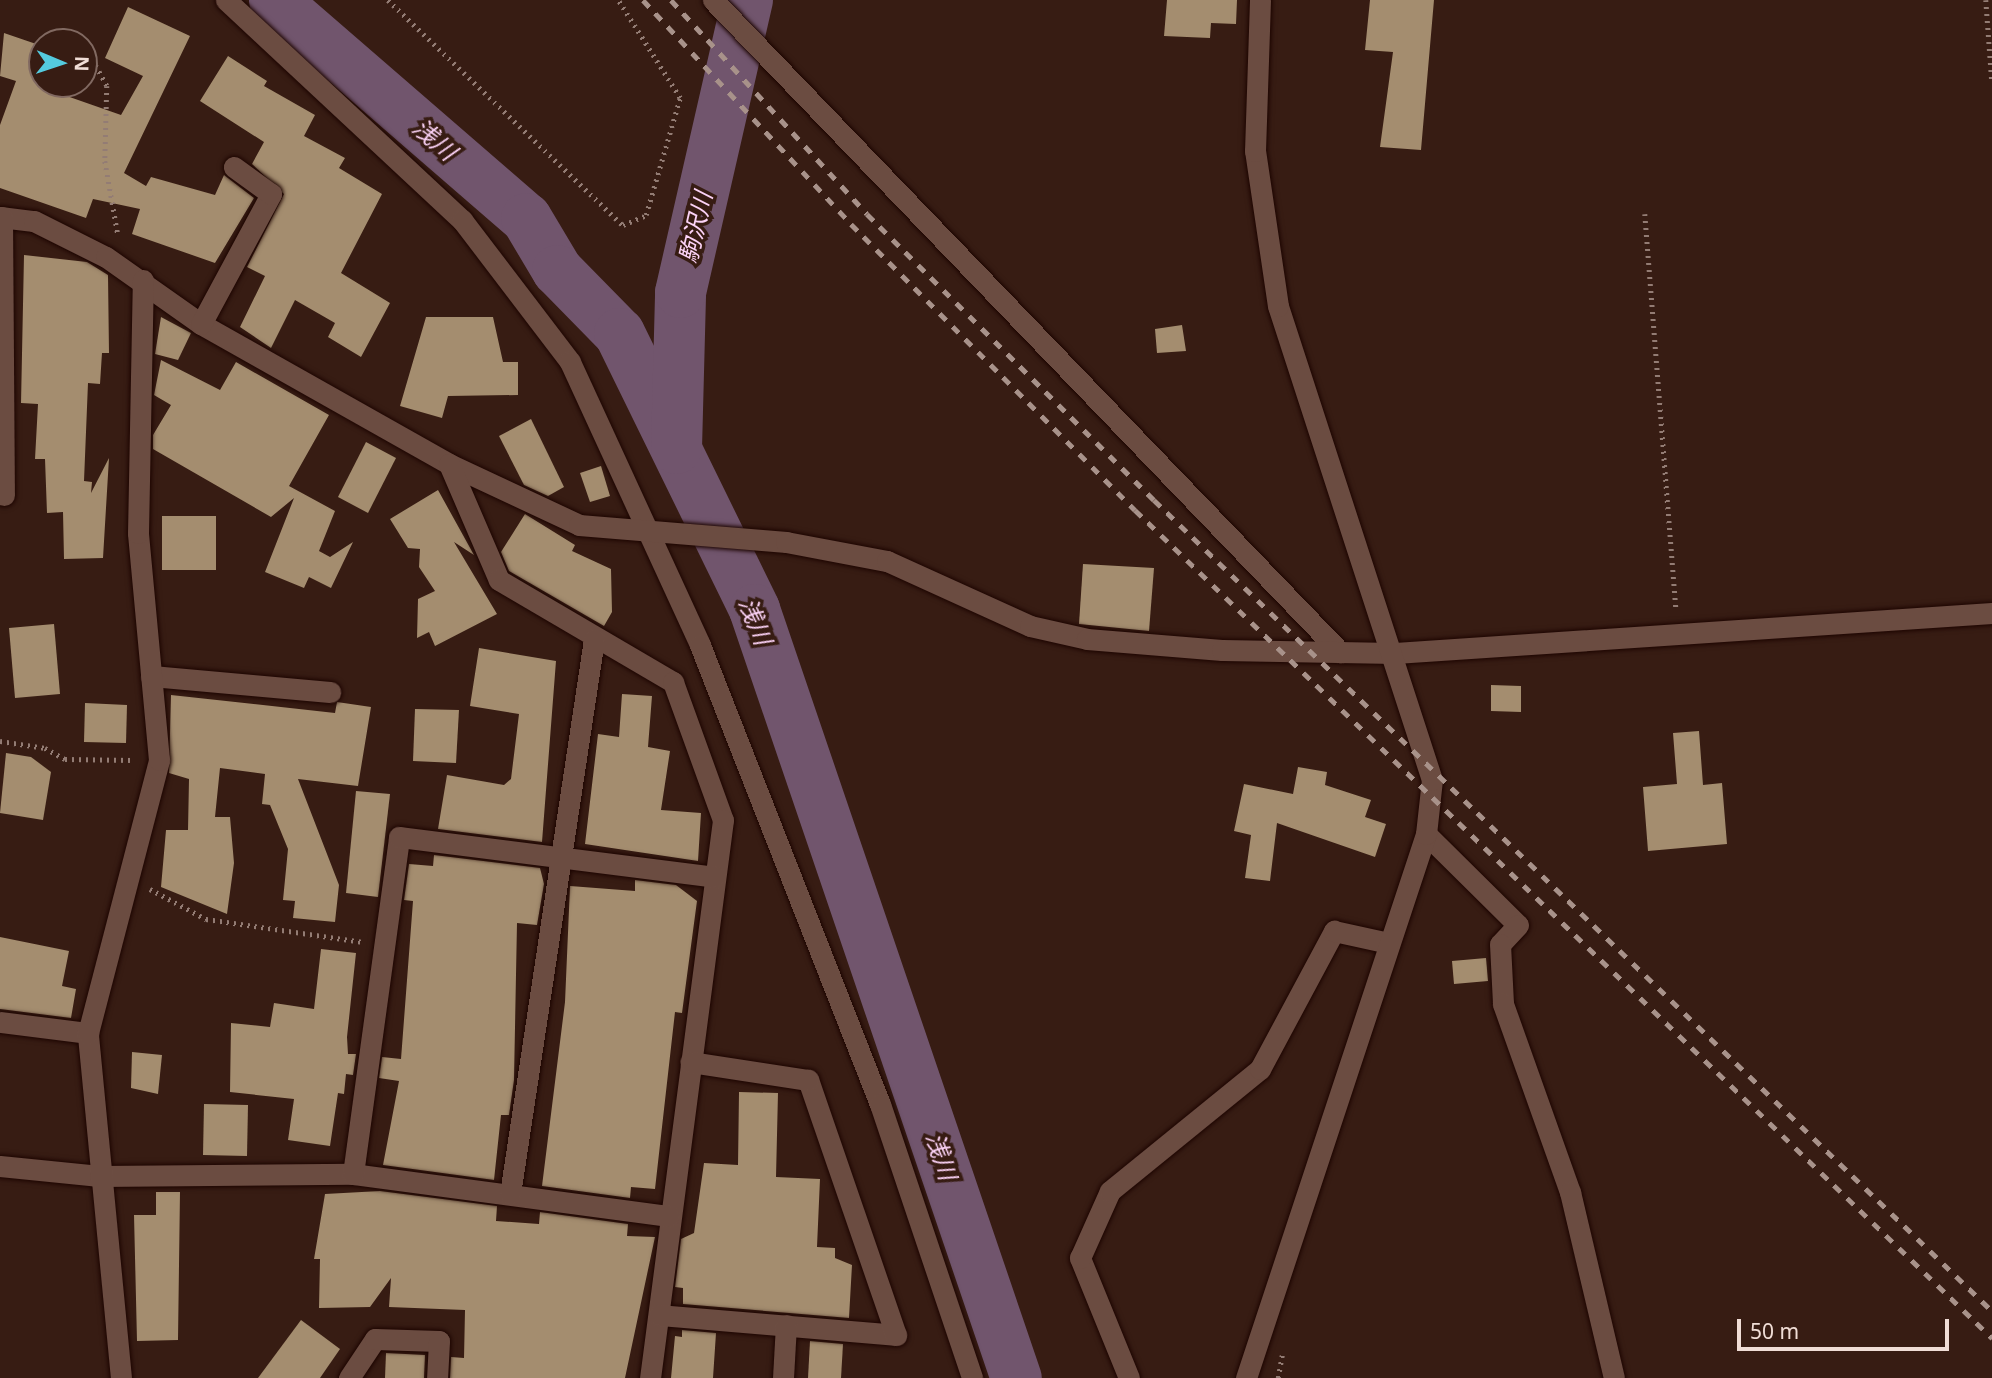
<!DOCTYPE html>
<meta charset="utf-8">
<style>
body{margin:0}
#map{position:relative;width:1992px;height:1378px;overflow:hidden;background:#371c13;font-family:"Noto Sans","Noto Sans JP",sans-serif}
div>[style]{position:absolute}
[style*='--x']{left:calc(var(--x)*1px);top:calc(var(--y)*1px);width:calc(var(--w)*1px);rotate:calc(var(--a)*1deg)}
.river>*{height:51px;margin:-25.5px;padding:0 25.5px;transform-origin:25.5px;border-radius:25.5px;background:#71556d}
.building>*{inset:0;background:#a48d6f}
.path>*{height:4.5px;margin-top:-2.25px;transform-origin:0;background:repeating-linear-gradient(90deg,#937c74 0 2px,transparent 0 7px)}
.roads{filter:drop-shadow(0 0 2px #1d0501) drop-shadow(0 0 2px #1d0501)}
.minor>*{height:21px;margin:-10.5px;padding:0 10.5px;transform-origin:10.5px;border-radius:10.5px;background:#6b4c41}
.rail>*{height:5px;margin-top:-2.5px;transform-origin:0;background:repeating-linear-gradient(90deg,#a8928a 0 9px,transparent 0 18px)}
span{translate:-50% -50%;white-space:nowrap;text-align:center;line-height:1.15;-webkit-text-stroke:7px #371c13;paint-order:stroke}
.water-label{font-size:24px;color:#fcd3f7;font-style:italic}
.north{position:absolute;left:28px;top:28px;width:70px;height:70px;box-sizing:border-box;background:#371c13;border:2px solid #816961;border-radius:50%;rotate:92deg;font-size:19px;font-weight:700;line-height:28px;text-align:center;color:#f0ddd6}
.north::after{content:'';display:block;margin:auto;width:24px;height:32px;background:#54cade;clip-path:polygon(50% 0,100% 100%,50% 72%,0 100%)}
.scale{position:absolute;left:1737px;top:1319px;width:212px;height:32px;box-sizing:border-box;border:4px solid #f0ddd6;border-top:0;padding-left:9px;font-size:21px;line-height:24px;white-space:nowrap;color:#f0ddd6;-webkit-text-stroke:5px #371c13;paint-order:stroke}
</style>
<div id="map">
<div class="river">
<i style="--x:274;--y:0;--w:333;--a:40.9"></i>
<i style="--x:526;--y:218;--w:61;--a:59.2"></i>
<i style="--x:557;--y:270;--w:88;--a:45.5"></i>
<i style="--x:619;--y:333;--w:307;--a:63.9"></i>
<i style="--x:754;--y:609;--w:812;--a:71.19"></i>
<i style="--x:676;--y:448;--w:156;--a:-88.5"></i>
<i style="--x:680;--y:292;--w:300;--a:-77.1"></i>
</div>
<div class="building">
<i style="clip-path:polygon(1167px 0,1237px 0,1236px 24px,1211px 23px,1210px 38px,1164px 36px)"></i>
<i style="clip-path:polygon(1370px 0,1434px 0,1421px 150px,1380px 147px,1393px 52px,1365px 50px)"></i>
<i style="clip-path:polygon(128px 7px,190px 36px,124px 173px,146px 186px,151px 177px,215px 195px,224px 175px,254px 198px,215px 263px,132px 234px,140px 209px,93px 199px,86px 218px,0 188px,0 125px,16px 81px,0 76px,4px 33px,42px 46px,42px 84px,65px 84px,61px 94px,121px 115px,143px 76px,105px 58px)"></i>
<i style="clip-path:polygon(228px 56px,267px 81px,264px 86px,315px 115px,304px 136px,345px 158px,339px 168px,382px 194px,341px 273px,390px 303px,361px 357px,328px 337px,335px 323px,295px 300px,271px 348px,240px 327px,265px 276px,247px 267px,284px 194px,252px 164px,264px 142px,200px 101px)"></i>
<i style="clip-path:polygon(24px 255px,87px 262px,108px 275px,109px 353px,102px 353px,100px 384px,88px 383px,84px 481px,92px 482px,91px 493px,109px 458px,103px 558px,64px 559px,63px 512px,47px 513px,45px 459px,35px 459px,38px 404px,21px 403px)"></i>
<i style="clip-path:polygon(161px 317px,191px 333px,178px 360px,155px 354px)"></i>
<i style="clip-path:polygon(426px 317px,493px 317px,503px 362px,518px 362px,518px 395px,448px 396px,442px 418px,400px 406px)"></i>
<i style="clip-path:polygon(1182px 325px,1186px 351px,1157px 353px,1155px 329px)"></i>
<i style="clip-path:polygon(161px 360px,220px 390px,236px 362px,329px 415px,289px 486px,335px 511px,319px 551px,330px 557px,353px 542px,331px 588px,309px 577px,304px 588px,265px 572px,294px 498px,271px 517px,153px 449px,153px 435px,171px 405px,154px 395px)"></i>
<i style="clip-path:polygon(531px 419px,564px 487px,548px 496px,524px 485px,499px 436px)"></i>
<i style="clip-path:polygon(366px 442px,396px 458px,368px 513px,338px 497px)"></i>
<i style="clip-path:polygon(601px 466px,610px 496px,590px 502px,580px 473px)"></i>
<i style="clip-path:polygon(438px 490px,474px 555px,454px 542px,497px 614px,435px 646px,429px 632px,417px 638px,418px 599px,435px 591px,419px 567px,420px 549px,408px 548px,390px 519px)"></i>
<i style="clip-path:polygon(525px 514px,575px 545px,572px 551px,611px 569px,612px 612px,604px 626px,509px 571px,501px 552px)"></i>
<i style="clip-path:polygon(162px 516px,216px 516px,216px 570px,162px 570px)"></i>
<i style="clip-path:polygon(1083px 564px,1154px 568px,1149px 631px,1079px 624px)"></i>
<i style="clip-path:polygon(54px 624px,60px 694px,15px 698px,9px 628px)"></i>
<i style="clip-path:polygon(479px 648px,556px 661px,542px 842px,438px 829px,447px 775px,504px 785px,511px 779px,519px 714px,470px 706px)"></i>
<i style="clip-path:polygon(1491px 685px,1521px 686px,1521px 712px,1491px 711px)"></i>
<i style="clip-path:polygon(622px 694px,652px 696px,648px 747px,670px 751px,661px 810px,701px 813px,698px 861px,585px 844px,598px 734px,619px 737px)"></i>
<i style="clip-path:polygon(171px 695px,335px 713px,337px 702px,371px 707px,358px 786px,298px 779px,339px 885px,335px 922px,293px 918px,295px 901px,283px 900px,288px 849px,270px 805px,262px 804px,265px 774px,220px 768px,215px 817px,230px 817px,234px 863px,227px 914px,161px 887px,166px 830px,188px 830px,189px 779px,169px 773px)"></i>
<i style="clip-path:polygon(85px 703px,127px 705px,126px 743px,84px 742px)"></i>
<i style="clip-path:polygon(415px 709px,459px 710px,456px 763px,413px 761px)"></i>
<i style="clip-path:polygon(1699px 731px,1703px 785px,1722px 783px,1727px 844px,1648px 851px,1643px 787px,1677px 784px,1673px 733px)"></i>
<i style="clip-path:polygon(6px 753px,31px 757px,51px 772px,43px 820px,0 813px)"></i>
<i style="clip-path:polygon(1298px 767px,1327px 772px,1325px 785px,1371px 800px,1365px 817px,1386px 824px,1375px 857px,1277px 823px,1270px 881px,1245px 878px,1251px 835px,1234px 831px,1244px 784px,1293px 794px)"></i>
<i style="clip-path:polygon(356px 791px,390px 794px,378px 897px,346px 893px)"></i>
<i style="clip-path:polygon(434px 855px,540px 868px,544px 884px,537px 925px,517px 923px,514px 1080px,509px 1115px,501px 1115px,494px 1180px,383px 1165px,399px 1081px,379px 1078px,382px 1057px,401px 1059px,413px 901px,404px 900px,409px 864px,433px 866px)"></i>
<i style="clip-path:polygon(635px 880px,676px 885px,697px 901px,682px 1013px,675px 1012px,655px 1189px,631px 1187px,630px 1198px,542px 1186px,565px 1002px,570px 886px,635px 891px)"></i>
<i style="clip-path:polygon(0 937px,69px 951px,62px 986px,76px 989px,71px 1018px,0 1009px)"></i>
<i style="clip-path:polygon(321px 949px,356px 953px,347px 1037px,348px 1054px,356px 1054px,353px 1075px,346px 1074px,344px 1094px,338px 1093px,330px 1146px,288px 1140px,294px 1099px,230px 1092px,231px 1023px,270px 1027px,274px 1003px,314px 1009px)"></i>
<i style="clip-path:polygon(1486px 958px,1488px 981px,1454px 984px,1452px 961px)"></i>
<i style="clip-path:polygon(132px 1052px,162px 1055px,158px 1094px,131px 1088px)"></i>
<i style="clip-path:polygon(739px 1092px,778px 1093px,776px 1177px,820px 1179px,817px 1247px,835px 1248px,835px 1258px,852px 1265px,849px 1318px,683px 1304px,683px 1288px,675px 1287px,681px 1239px,694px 1233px,704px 1163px,738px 1165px)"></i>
<i style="clip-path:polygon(204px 1104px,248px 1105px,247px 1156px,203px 1155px)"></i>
<i style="clip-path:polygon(380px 1191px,497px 1206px,496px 1221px,539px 1224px,540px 1212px,628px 1224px,627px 1236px,655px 1237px,625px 1378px,450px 1378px,451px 1357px,464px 1358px,465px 1310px,389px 1307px,391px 1278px,370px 1307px,319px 1308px,320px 1259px,314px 1259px,325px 1194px)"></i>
<i style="clip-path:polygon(156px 1192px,180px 1192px,178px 1340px,137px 1341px,134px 1215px,156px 1215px)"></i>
<i style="clip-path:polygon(301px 1320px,340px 1349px,320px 1378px,258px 1378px)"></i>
<i style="clip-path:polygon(682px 1330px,716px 1333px,713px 1378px,671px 1378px,675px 1336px,682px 1337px)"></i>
<i style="clip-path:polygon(810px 1341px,843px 1344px,841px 1378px,808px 1378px)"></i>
<i style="clip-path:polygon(386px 1353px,425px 1355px,424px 1378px,385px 1378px)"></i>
</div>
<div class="path">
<i style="--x:388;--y:0;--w:325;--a:43.8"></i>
<i style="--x:623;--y:225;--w:25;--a:-23"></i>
<i style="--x:646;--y:215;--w:122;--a:-73.8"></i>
<i style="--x:680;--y:98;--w:116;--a:-122.3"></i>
<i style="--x:1986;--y:0;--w:81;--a:85.8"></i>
<i style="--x:89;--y:53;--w:38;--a:61"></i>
<i style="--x:107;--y:86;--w:75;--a:91.5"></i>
<i style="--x:105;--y:161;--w:75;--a:80"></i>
<i style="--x:1645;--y:214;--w:398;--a:85.5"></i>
<i style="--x:0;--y:741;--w:46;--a:8.8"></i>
<i style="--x:45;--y:748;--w:23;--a:29"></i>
<i style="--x:65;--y:759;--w:68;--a:0.8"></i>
<i style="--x:150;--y:889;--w:64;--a:28.2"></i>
<i style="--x:206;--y:919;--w:159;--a:8.3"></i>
<i style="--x:1278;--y:1378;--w:23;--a:-80"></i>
</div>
<div class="roads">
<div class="minor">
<i style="--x:226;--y:0;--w:323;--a:43"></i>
<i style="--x:462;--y:220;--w:178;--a:52.7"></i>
<i style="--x:570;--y:362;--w:311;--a:65.3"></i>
<i style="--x:700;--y:645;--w:493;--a:68.6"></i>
<i style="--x:880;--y:1104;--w:289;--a:71.4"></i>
<i style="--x:713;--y:0;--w:905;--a:46.12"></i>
<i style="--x:0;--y:217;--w:34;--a:7"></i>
<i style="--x:34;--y:221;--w:80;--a:26.6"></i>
<i style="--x:106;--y:257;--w:116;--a:35.2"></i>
<i style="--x:201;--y:324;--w:285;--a:29.4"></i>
<i style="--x:449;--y:464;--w:144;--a:25.1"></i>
<i style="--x:579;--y:525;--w:208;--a:4.7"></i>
<i style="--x:786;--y:542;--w:103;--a:10.7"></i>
<i style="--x:887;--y:561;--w:157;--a:24.4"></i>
<i style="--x:1030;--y:626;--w:58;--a:12.8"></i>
<i style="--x:1087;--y:639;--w:135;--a:4.7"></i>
<i style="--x:1222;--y:650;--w:173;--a:1"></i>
<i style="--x:1395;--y:653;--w:598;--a:-3.83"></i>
<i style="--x:2;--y:217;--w:278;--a:89.6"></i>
<i style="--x:201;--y:324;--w:148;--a:-61.7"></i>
<i style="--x:271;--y:194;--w:46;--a:-143.9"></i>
<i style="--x:449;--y:464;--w:126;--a:66.7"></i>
<i style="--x:499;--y:580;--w:202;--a:30.4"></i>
<i style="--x:673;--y:682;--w:147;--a:70.1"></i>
<i style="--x:723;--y:820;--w:563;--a:97.45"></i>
<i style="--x:151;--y:676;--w:180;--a:5.1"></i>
<i style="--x:1426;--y:834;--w:129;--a:44.7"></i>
<i style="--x:1518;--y:925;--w:26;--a:133"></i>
<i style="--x:1500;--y:944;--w:60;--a:87.1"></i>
<i style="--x:1503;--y:1004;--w:200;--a:70.4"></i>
<i style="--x:1570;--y:1192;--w:191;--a:76.7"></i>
<i style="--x:0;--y:1022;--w:89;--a:7.1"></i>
<i style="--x:0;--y:1166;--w:100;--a:5.7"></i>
<i style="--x:100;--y:1176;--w:253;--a:-0.5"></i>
<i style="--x:353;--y:1174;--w:318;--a:7.6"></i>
<i style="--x:353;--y:1174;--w:340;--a:-82.2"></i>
<i style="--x:399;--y:837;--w:318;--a:7.2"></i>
<i style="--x:510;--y:1194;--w:561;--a:-81.39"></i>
<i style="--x:659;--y:1315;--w:238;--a:4.8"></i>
<i style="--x:896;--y:1335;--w:270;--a:-109"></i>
<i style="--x:808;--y:1080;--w:119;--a:-171.3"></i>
<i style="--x:121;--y:1378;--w:347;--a:-95.5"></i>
<i style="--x:88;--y:1033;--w:282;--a:-75.4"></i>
<i style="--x:159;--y:760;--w:228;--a:-95.3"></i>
<i style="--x:138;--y:533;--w:253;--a:-88.9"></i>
<i style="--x:349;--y:1378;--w:47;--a:-56.3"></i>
<i style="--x:375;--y:1339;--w:64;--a:1.8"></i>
<i style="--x:439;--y:1341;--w:37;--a:93"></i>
<i style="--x:783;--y:1378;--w:53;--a:-86.8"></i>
<i style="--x:1129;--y:1378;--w:130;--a:-112.2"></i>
<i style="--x:1080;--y:1258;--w:73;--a:-65.9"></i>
<i style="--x:1110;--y:1191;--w:193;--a:-39.1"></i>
<i style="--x:1260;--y:1069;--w:157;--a:-61.8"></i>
<i style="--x:1334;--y:931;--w:56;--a:12.3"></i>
<i style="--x:1246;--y:1378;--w:573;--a:-71.69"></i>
<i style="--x:1426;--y:834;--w:54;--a:-83.7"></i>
<i style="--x:1432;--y:780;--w:498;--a:-108"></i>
<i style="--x:1278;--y:306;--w:157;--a:-98.4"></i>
<i style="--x:1255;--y:151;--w:151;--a:-88.1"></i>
</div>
</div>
<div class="rail">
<i style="--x:643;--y:0;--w:306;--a:47.1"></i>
<i style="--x:851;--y:224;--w:403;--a:45.2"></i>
<i style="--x:1135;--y:510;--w:1192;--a:44.01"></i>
<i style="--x:671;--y:0;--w:290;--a:47.5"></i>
<i style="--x:867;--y:214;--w:405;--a:44.9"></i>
<i style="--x:1154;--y:500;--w:1166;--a:44.06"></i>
</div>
<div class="water-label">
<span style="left:435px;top:139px;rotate:41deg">浅川</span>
<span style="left:695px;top:227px;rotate:-77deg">駒沢川</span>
<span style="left:756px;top:621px;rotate:68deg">浅川</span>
<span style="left:942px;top:1156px;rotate:72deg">浅川</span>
</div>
<div class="north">N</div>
<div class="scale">50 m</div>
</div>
